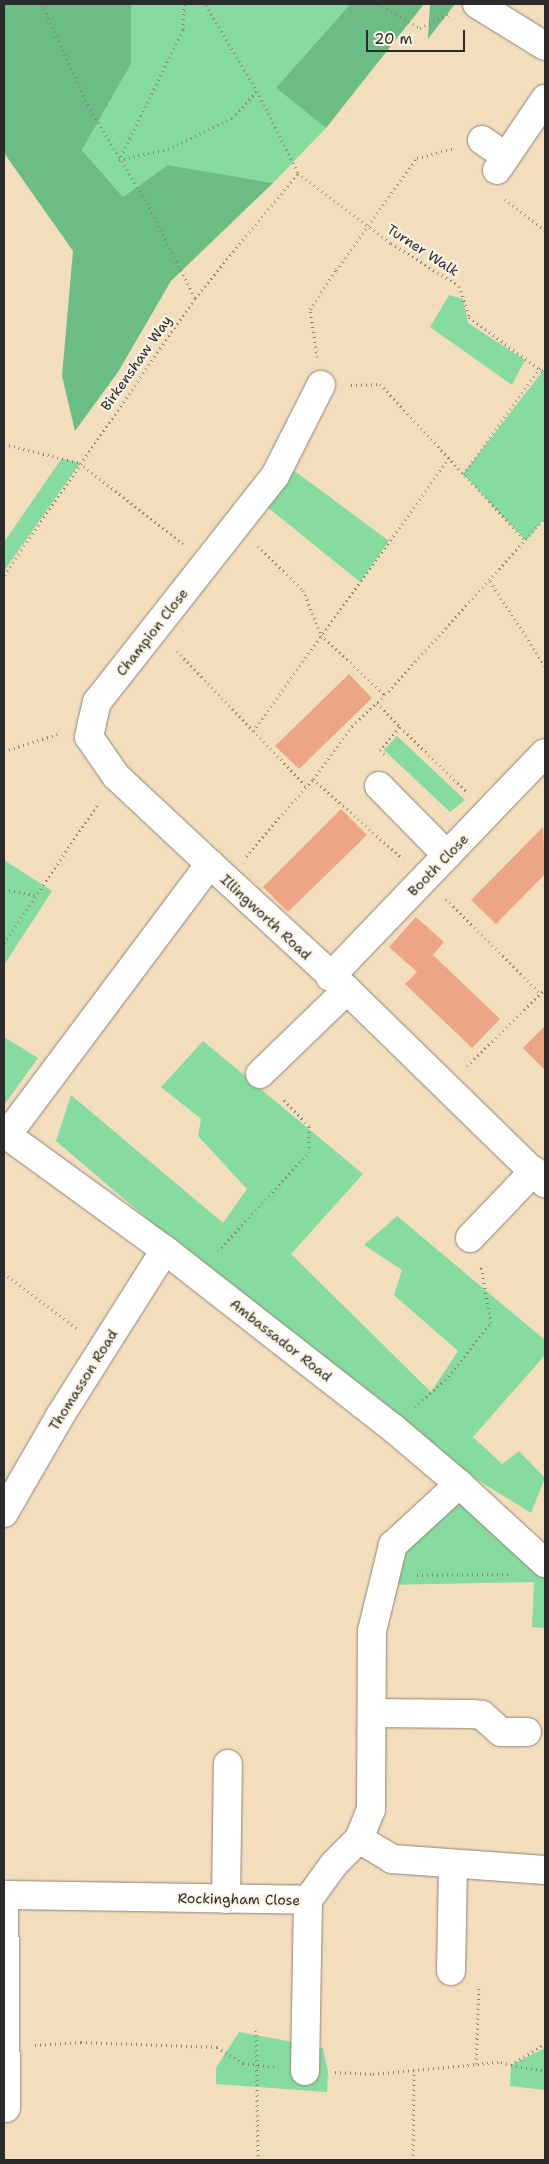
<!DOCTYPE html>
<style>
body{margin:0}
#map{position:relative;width:549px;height:2164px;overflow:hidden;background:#f2ddbd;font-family:"Shantell Sans",sans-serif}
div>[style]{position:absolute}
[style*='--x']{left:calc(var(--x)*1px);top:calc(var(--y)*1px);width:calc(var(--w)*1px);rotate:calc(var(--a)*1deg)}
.green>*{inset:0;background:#86dca0}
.forest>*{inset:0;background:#6cbc86}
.building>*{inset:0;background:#eda685}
.path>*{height:3px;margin-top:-1.5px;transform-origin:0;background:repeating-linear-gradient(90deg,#8e8474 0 1px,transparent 0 5px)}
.roads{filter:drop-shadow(0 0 1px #8e8474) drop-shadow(0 0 1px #8e8474)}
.minor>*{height:28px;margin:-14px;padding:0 14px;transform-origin:14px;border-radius:14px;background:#fff}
span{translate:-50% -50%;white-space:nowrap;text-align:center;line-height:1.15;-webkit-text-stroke:4.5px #fcf5e5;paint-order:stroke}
.street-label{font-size:14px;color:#2b2b2b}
.frame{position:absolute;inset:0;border:5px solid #2b2b2b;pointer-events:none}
.scale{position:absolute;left:366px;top:30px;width:99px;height:22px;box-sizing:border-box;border:2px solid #2b2b2b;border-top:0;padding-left:6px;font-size:15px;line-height:18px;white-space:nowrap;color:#2b2b2b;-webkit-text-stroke:4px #fcf5e5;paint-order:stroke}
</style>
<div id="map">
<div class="green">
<i style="clip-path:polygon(131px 4px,350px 4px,276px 88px,326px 128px,273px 183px,168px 165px,123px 197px,82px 150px,131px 64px)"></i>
<i style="clip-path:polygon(449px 295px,463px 299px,468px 323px,525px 360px,512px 385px,430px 327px)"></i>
<i style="clip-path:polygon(545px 368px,545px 518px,526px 541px,463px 474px)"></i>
<i style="clip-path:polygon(62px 458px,80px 463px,4px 571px,4px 542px)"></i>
<i style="clip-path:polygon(292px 469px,389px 541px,360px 582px,266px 506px)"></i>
<i style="clip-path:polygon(397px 736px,465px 800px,450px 812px,384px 750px)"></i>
<i style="clip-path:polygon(4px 860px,52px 891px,4px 965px)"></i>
<i style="clip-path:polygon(4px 1037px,38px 1058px,4px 1105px)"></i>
<i style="clip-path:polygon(203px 1041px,363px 1174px,291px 1254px,431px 1392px,458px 1351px,394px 1295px,402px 1270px,364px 1245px,397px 1216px,545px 1340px,545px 1355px,473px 1437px,502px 1464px,519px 1451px,545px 1478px,531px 1513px,393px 1428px,56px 1141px,71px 1095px,223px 1223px,247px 1189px,198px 1136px,201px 1119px,161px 1087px)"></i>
<i style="clip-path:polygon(459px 1484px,545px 1563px,545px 1628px,532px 1627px,534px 1582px,383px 1585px,393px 1545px)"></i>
<i style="clip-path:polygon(239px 2032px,323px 2048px,328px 2072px,327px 2092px,216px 2084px,216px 2068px)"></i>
<i style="clip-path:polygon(545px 2048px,545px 2090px,510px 2086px,511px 2065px)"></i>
</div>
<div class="forest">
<i style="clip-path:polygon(4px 4px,131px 4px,131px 64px,82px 150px,123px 197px,168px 165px,273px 183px,171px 281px,118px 372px,75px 431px,62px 376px,73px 251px,4px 153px)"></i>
<i style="clip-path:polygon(350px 4px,424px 4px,326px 128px,276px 88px)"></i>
<i style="clip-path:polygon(430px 4px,455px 4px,428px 39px)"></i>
</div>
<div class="building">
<i style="clip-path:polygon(349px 674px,372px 698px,299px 769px,275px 746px)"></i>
<i style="clip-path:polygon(341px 809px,367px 835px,288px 912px,263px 887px)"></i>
<i style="clip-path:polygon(543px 827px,545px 874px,496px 924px,471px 900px)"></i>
<i style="clip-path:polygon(416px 917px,444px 942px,433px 955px,500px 1019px,472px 1048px,405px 984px,417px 972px,389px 947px)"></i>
<i style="clip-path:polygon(545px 1026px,545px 1070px,523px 1048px)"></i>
</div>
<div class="path">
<i style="--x:42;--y:4;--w:111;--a:65.5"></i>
<i style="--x:88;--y:105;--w:114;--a:59"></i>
<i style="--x:147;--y:203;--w:106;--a:63.2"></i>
<i style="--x:184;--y:4;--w:26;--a:92"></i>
<i style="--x:183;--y:30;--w:145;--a:116.2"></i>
<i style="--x:119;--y:160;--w:50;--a:-12.7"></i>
<i style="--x:168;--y:149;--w:71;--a:-25.8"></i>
<i style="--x:232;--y:118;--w:37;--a:-47"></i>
<i style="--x:257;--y:91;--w:92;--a:63.4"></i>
<i style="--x:298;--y:173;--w:116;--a:37"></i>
<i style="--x:391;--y:243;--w:80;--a:32.3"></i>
<i style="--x:459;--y:286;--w:33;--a:72"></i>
<i style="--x:469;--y:317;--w:94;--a:36.4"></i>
<i style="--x:378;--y:4;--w:48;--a:29.7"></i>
<i style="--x:420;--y:28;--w:31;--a:-25"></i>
<i style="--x:206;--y:5;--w:100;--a:59.3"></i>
<i style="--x:505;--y:199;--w:51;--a:37.8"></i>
<i style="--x:317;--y:357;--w:49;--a:-98.3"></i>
<i style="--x:310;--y:309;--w:47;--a:-56.3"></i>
<i style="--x:336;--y:270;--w:138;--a:-54.1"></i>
<i style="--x:417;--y:158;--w:38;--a:-15"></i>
<i style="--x:351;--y:385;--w:29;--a:-2"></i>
<i style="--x:380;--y:384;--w:214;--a:47.1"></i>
<i style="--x:4;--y:444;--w:78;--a:14"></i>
<i style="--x:80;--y:463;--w:131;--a:38.2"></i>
<i style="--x:463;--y:474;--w:132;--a:-53.9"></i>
<i style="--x:258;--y:546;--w:63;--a:44.4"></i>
<i style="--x:303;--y:590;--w:48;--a:68.2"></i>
<i style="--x:321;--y:635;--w:88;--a:43.2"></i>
<i style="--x:4;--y:575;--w:336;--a:-55.4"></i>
<i style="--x:195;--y:298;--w:162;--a:-50.5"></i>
<i style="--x:490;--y:581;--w:101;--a:57.1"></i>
<i style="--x:177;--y:651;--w:187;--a:46.3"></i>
<i style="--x:377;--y:703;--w:33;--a:46"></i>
<i style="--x:400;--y:727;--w:30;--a:131"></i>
<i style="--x:380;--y:750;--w:8;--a:40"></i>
<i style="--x:400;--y:727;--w:92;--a:44.1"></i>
<i style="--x:253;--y:731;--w:336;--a:-54.3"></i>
<i style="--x:4;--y:751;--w:57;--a:-17.5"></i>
<i style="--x:313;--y:779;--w:120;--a:41.6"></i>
<i style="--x:246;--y:856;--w:102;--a:-49"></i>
<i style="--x:313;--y:779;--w:66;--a:-53.7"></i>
<i style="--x:352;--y:726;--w:45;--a:-43.2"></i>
<i style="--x:385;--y:695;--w:239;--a:-47.9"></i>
<i style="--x:4;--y:889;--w:33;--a:11"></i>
<i style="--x:446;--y:899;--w:134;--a:45"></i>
<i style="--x:4;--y:943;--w:170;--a:-56"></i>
<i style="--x:467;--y:1066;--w:110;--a:-44.6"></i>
<i style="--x:218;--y:1251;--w:134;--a:-47.4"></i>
<i style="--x:309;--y:1152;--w:26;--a:-90"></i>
<i style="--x:309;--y:1126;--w:40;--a:-134"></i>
<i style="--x:4;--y:1273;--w:93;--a:37.1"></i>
<i style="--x:415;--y:1407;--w:40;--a:-42"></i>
<i style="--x:445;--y:1380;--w:73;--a:-51.1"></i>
<i style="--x:491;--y:1323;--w:58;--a:-100"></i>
<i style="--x:417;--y:1575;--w:93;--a:-0.6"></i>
<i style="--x:256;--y:2030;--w:130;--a:89.1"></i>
<i style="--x:35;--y:2045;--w:46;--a:-3.7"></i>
<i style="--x:81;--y:2042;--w:136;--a:2.1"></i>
<i style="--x:217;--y:2047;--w:31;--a:32"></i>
<i style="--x:243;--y:2063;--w:31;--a:7"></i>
<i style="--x:476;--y:2064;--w:79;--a:-87.8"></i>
<i style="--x:511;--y:2065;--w:35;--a:10"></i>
<i style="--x:335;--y:2072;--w:38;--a:3"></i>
<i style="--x:373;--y:2074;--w:129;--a:-5.4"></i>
<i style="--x:501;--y:2062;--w:10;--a:17"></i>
<i style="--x:511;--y:2065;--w:40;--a:-32.9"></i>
<i style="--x:413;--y:2160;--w:90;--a:-89.4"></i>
</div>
<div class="roads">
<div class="minor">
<i style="--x:477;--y:4;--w:80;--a:31.7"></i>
<i style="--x:482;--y:140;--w:29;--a:35"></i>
<i style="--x:497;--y:170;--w:86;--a:-55.9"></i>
<i style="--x:379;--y:786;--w:97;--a:45.4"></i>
<i style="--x:210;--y:864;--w:129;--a:-136.9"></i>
<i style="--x:116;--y:776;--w:47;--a:-124.7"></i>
<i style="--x:89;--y:737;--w:14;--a:-78"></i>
<i style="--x:92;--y:723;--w:22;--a:-77"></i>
<i style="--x:97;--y:702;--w:288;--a:-51.8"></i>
<i style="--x:275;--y:476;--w:102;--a:-63.2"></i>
<i style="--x:330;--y:977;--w:310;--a:-46.2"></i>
<i style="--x:260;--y:1074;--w:121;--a:-44"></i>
<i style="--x:4;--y:1133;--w:199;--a:36"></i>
<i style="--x:165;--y:1250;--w:289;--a:38"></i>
<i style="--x:393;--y:1428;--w:87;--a:40.3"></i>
<i style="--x:459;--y:1484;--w:117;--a:42.6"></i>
<i style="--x:7;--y:1135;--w:339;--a:-53.2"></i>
<i style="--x:210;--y:864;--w:186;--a:42.6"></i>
<i style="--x:347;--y:990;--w:277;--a:44.3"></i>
<i style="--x:470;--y:1238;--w:93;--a:-46.3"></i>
<i style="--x:4;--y:1513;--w:112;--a:-60"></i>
<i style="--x:60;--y:1416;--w:196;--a:-57.7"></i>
<i style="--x:374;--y:1713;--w:98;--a:0.6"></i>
<i style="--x:472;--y:1714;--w:10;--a:6"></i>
<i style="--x:482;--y:1715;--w:25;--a:42"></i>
<i style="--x:501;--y:1732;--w:26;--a:0"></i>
<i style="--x:359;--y:1839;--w:39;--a:31"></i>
<i style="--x:392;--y:1859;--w:153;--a:4.1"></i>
<i style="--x:226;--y:1899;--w:135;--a:-89.2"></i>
<i style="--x:451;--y:1971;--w:107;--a:-88.9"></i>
<i style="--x:305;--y:2071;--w:171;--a:-89"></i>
<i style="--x:6;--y:2108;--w:213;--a:-90.5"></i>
<i style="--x:4;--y:1895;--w:304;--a:0.9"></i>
<i style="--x:308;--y:1900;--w:44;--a:-54.2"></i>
<i style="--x:334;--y:1864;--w:35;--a:-45"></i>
<i style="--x:359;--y:1839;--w:31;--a:-68"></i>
<i style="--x:371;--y:1810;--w:179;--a:-89.7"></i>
<i style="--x:372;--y:1631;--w:89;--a:-76.3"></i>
<i style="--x:393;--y:1545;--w:90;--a:-42.7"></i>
</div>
</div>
<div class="street-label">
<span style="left:423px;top:250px;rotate:33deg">Turner Walk</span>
<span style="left:136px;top:363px;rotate:-55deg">Birkenshaw Way</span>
<span style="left:152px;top:632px;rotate:-52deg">Champion Close</span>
<span style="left:438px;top:865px;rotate:-46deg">Booth Close</span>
<span style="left:266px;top:917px;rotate:43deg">Illingworth Road</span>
<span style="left:281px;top:1340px;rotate:38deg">Ambassador Road</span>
<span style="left:83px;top:1380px;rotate:-58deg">Thomasson Road</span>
<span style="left:239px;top:1899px;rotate:1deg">Rockingham Close</span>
</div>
<div class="frame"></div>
<div class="scale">20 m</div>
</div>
